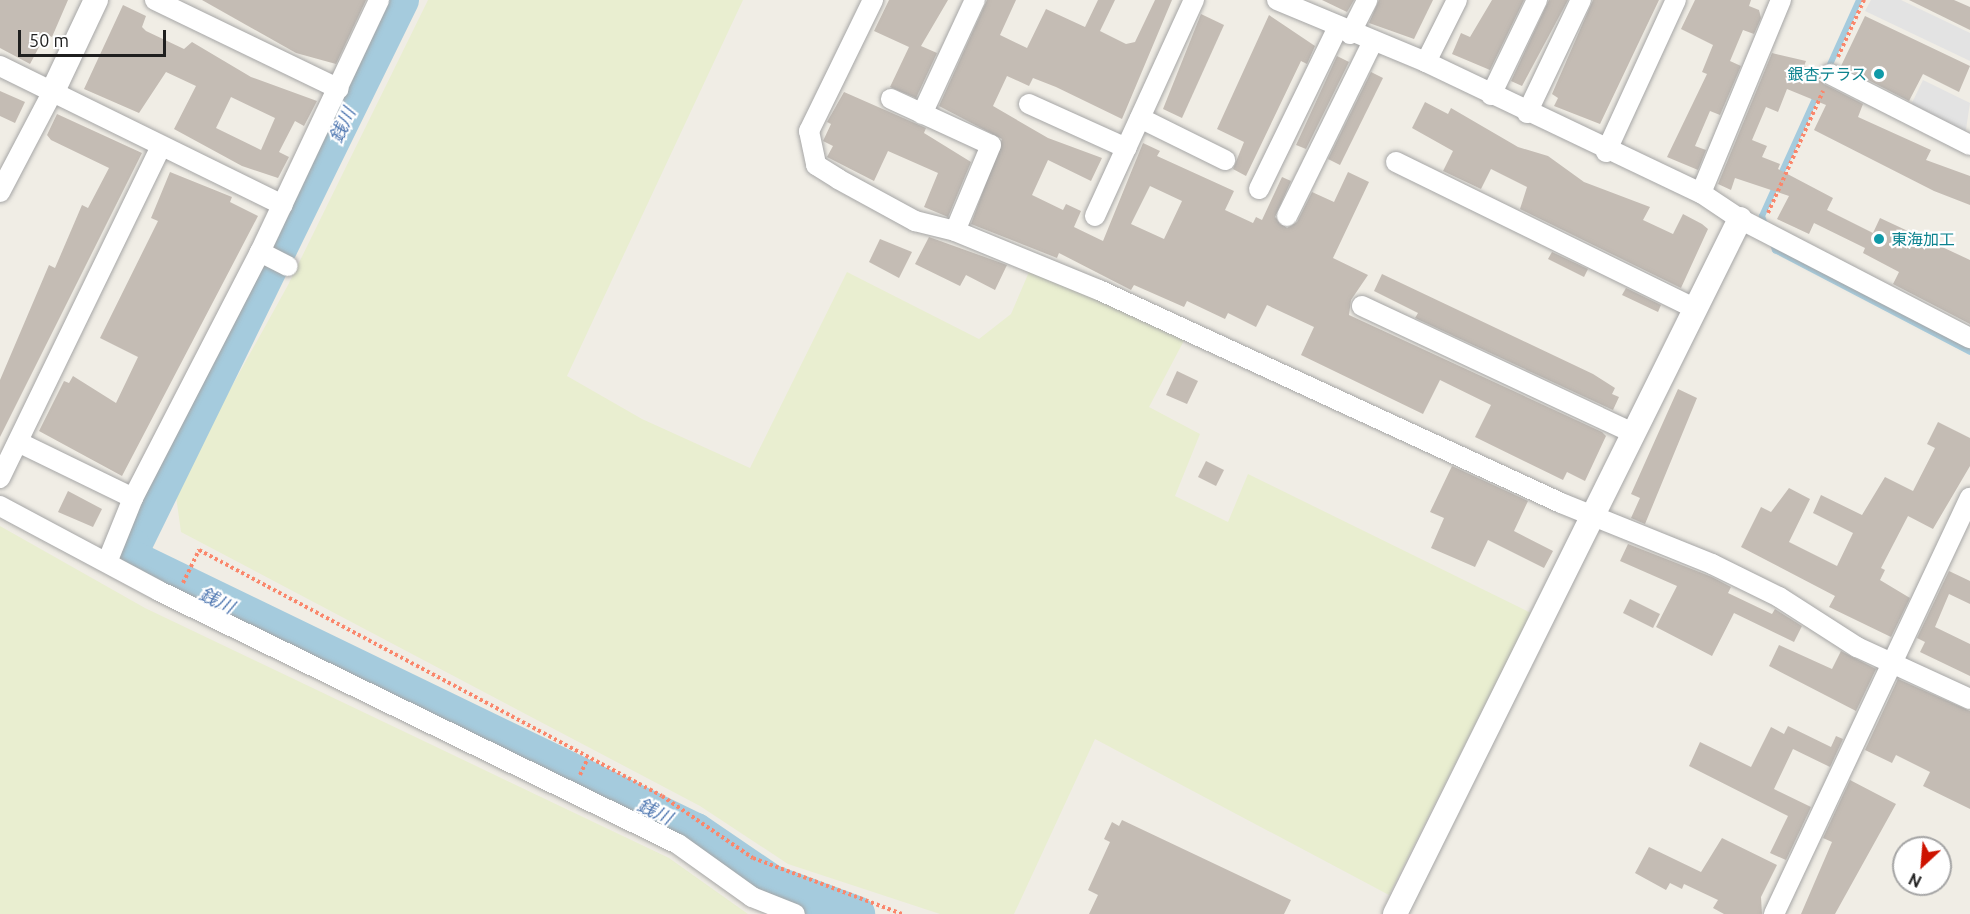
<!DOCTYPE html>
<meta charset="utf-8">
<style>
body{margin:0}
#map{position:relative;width:1970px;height:914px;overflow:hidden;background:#f0ede5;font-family:Ubuntu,"Noto Sans JP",sans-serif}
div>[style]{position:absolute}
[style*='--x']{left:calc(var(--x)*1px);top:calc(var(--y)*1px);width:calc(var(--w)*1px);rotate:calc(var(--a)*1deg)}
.farmland>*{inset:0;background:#e9eed0}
.parking>*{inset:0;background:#e3e3e3}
.stream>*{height:6px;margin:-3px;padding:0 3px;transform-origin:3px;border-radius:3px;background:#a5cbdd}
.river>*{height:36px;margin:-18px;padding:0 18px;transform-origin:18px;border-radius:18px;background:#a5cbdd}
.building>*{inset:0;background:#c4bcb4}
.path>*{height:4px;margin-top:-2px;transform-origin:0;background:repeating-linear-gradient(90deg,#fa876c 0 3px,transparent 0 6px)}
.roads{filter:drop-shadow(0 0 2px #a6a6a6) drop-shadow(0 0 2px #a6a6a6)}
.minor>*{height:20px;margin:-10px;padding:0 10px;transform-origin:10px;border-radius:10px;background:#fff}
.tertiary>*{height:24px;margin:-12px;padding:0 12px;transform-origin:12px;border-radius:12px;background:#fff}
.dots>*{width:16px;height:16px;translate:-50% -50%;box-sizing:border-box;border:3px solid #fff;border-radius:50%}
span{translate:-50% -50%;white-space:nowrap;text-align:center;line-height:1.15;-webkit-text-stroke:4.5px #fff;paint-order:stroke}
.culture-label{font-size:16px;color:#0d838f}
.right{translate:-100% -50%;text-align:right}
.left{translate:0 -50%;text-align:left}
.water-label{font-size:18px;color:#4b74af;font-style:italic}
.north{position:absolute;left:1892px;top:836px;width:60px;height:60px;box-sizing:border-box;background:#fff;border:2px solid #a5a5a5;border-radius:50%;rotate:206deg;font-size:16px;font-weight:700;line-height:24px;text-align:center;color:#1f1f1f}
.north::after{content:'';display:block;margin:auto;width:21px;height:27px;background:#cd1300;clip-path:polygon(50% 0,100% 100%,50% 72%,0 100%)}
.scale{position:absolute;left:18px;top:30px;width:148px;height:27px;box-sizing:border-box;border:3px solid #1f1f1f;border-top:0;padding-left:8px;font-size:18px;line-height:21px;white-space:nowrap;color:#1f1f1f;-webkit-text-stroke:4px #fff;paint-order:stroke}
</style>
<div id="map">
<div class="farmland">
<i style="clip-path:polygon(428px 0,743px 0,567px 376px,642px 419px,750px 468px,847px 272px,979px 339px,1011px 314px,1032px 265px,1189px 331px,1149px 407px,1200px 434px,1175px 496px,1228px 522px,1248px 474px,1531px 613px,1389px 895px,1095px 739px,1014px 914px,940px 914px,788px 864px,700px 806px,181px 532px,175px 489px,288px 285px)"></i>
<i style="clip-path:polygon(0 526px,145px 608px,669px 858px,748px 914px,0 914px)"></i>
</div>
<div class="parking">
<i style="clip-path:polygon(1871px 0,1901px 0,1970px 33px,1970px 61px,1865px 11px)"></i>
<i style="clip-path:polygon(1923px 80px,1970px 103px,1965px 136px,1909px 109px)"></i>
</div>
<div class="stream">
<i style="--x:1827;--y:71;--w:78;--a:-65.7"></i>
<i style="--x:1766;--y:227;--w:12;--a:-110"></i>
<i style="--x:1762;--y:216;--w:134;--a:-65.7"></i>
<i style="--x:1772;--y:242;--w:9;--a:69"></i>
<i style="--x:1775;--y:250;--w:220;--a:27.6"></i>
</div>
<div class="river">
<i style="--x:401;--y:0;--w:609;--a:116.1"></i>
<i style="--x:133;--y:547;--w:12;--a:85"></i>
<i style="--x:134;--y:559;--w:624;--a:25.83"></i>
<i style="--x:696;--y:831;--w:91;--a:34.2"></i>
<i style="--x:771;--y:882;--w:92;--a:20.4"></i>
</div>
<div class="building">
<i style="clip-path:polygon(0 0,68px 0,52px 37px,46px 34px,30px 64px,0 48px)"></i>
<i style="clip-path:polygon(202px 0,366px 0,336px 64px,296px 53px)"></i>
<i style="clip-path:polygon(889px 0,948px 0,921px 46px,937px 53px,916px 98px,890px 87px,909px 47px,874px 31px)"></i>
<i style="clip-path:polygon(evenodd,987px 0,1016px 0,1000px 35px,1027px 48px,1046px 9px,1085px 27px,1098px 0,1115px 0,1100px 31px,1126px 44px,1135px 42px,1155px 0,1172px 0,1122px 119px,1056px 87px,1033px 78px,1029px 86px,1007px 76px,993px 106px,1048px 138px,1102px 158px,1091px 181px,1048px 160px,1032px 195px,1063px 210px,1066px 204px,1081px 211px,1074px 227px,1103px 241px,1143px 143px,1160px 151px,1157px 156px,1234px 191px,1225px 210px,1253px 223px,1256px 217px,1262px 220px,1282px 177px,1291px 181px,1275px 217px,1287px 228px,1297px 222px,1312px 192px,1334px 202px,1348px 172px,1369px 182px,1333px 258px,1368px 275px,1351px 300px,1349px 315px,1602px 432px,1606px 436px,1585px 481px,1567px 472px,1563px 480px,1475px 437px,1491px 405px,1440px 380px,1423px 414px,1301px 355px,1314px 327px,1267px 305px,1256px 327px,1228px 313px,1225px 319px,1187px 301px,1184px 307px,1134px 285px,1131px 290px,1059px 253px,1057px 258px,971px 224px,1002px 139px,939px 106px,987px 0,1150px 186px,1182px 201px,1164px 239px,1131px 224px,1150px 186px)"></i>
<i style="clip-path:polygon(1322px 0,1354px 0,1347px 12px)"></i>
<i style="clip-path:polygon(1379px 0,1433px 0,1414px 39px,1369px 23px)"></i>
<i style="clip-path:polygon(1492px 0,1524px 0,1490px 70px,1452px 54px,1461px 33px,1470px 37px)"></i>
<i style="clip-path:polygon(1549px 0,1568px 0,1522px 86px,1511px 81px)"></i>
<i style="clip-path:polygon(1593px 0,1659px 0,1600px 124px,1554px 106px,1558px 98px,1552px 94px)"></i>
<i style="clip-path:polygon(1695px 0,1751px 0,1749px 6px,1759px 10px,1761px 18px,1754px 34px,1743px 30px,1730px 61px,1741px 66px,1720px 115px,1710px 111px,1695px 146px,1706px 150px,1698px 170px,1667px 157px,1707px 74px,1702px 72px,1713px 45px,1681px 29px)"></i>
<i style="clip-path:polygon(1909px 0,1954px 0,1970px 7px,1970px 30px)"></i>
<i style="clip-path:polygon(evenodd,123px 5px,146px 16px,142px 27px,146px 31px,184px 49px,192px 42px,251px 77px,317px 101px,304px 126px,295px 121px,279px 152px,289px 157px,278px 178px,242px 166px,174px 129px,196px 86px,166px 72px,139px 113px,84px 89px,123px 5px,231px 97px,275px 118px,261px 150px,216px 128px,231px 97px)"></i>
<i style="clip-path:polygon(1201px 14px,1224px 25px,1182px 118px,1163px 109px)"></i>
<i style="clip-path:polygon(1269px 15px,1315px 46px,1307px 64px,1301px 61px,1246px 176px,1233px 169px,1244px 142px,1217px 129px)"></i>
<i style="clip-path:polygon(1865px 16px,1970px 66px,1959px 92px,1923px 74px,1909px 101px,1841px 66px)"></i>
<i style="clip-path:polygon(1772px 53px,1806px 61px,1804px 66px,1819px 71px,1824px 84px,1863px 104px,1858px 117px,1931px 150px,1926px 160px,1970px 176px,1970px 205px,1934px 191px,1814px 130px,1826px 105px,1787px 89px,1778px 112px,1766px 107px,1752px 140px,1767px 146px,1762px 157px,1780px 164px,1778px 169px,1833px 198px,1827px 210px,1873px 233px,1880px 218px,1970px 260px,1970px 324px,1893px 284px,1899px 272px,1863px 253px,1865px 248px,1814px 223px,1809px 234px,1777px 219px,1789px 196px,1735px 178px,1731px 190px,1718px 184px)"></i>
<i style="clip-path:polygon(1337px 56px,1349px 62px,1306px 149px,1296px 145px)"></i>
<i style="clip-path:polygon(1371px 72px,1383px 78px,1340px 165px,1328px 159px)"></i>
<i style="clip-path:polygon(0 91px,25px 102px,15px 123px,0 116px)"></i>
<i style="clip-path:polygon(844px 92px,926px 128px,924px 133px,971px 162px,948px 217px,924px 207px,938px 173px,888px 151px,874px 181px,827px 157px,833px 146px,823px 141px,831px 124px,827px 122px)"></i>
<i style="clip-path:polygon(1425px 102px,1448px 114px,1451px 108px,1518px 147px,1548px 156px,1584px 182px,1650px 207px,1643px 220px,1673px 234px,1683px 214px,1702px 224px,1708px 229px,1681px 288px,1520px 209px,1527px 187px,1491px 169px,1481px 189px,1443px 171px,1453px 151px,1412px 128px)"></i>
<i style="clip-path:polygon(57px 114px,142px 153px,0 437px,0 380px,49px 265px,55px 268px,82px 205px,88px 208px,109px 168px,51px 140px,47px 135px)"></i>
<i style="clip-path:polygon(170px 172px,232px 197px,230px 202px,258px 216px,122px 476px,39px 431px,64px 381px,69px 383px,73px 376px,116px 403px,138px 357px,100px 338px,158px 221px,151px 218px)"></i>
<i style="clip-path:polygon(929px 237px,1007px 265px,995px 290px,966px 275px,960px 286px,915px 264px)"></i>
<i style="clip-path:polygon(880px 239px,912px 252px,899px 278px,869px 262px)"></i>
<i style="clip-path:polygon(1552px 252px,1588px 269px,1584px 277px,1548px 259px)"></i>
<i style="clip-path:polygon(1382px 274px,1593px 374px,1615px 388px,1612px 394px,1619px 397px,1613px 410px,1415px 318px,1418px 313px,1374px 291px)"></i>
<i style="clip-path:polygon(1626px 288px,1661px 305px,1658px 312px,1622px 295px)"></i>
<i style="clip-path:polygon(1177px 371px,1198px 381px,1187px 404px,1166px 395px)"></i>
<i style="clip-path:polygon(1678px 389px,1697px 398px,1645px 524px,1631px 518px,1640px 498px,1631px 494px)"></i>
<i style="clip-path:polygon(1938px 422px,1970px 438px,1970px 466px,1933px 529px,1908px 516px,1881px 568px,1885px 570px,1880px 580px,1910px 598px,1891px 637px,1829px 607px,1835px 596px,1741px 547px,1761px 507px,1771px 512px,1789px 488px,1810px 499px,1789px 542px,1837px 566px,1853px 533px,1813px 513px,1821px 495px,1862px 515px,1885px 477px,1913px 491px,1935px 448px,1927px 444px)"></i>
<i style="clip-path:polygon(1206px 461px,1224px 470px,1216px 486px,1198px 477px)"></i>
<i style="clip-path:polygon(1452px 466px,1528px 501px,1514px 531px,1553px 551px,1544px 568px,1488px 540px,1475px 567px,1431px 548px,1444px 518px,1430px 512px)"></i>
<i style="clip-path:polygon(68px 491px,102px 509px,93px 527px,58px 512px)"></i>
<i style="clip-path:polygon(1628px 544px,1712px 577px,1731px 587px,1728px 593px,1772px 614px,1775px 609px,1802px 626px,1794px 642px,1734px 613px,1712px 656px,1656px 627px,1677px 586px,1620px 561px)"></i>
<i style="clip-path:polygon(1949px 571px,1970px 581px,1970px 604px,1949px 594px,1935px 627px,1970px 644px,1970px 676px,1920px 652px,1925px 642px,1917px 638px)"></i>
<i style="clip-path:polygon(1630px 599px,1660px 614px,1653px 628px,1623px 613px)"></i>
<i style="clip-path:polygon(1779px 645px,1832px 669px,1841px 651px,1876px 669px,1856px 711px,1769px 666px)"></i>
<i style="clip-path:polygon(1898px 679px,1970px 711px,1970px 809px,1923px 786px,1930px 772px,1896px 755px,1892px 763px,1865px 750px)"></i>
<i style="clip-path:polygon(1788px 726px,1831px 747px,1836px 736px,1843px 739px,1830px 767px,1793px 749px,1774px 789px,1811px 807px,1786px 860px,1770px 853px,1788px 816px,1689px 766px,1700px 742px,1751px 767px,1771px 727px,1784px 734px)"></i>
<i style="clip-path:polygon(1850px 780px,1896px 804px,1835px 914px,1801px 914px,1832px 842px,1823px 838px)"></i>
<i style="clip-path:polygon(1122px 820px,1291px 900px,1284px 914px,1089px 914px,1098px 895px,1088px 890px,1110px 842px,1104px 839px,1112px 822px,1119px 826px)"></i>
<i style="clip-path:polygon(1722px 838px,1777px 865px,1761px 897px,1762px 914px,1724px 914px,1713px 908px,1718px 900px,1684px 884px,1682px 889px,1670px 883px,1666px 890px,1635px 873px,1649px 847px,1701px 872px)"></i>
</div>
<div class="path">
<i style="--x:1838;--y:57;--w:63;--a:-65.5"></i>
<i style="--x:1768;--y:213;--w:134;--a:-65.7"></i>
<i style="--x:183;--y:583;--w:37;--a:-64"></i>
<i style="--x:199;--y:550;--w:524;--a:27.98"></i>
<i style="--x:662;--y:796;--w:110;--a:34.3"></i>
<i style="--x:753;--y:858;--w:159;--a:20.6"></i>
<i style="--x:580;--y:775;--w:17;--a:-65"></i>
</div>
<div class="roads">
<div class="minor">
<i style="--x:155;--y:0;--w:204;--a:25.8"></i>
<i style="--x:873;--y:0;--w:146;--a:116"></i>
<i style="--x:809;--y:131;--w:35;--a:78"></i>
<i style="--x:816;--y:165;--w:26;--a:32"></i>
<i style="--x:838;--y:179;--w:88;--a:28.6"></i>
<i style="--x:915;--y:221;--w:41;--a:14"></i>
<i style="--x:955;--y:231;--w:156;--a:22.3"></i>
<i style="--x:1099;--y:290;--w:509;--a:24.75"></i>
<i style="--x:1561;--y:503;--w:163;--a:22"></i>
<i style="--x:1712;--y:564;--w:75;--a:26.2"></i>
<i style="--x:1779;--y:597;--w:93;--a:32.7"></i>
<i style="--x:1857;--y:647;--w:124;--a:24.7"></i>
<i style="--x:1277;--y:0;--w:161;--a:22.6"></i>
<i style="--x:1426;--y:62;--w:305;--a:25.5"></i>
<i style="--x:1701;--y:193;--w:47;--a:33.7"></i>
<i style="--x:1740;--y:219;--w:259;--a:27.4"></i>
<i style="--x:1350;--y:34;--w:38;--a:-63"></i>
<i style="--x:1426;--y:62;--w:69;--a:-63.4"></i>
<i style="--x:0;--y:66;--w:315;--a:26.2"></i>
<i style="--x:1830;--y:74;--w:157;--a:26.9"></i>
<i style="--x:1491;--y:95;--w:106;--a:-64.2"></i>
<i style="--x:891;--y:99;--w:110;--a:24.7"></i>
<i style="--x:991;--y:145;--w:93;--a:112.7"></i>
<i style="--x:1029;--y:104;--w:107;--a:24.4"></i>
<i style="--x:1527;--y:113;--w:125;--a:-64.5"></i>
<i style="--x:922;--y:114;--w:126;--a:-65.1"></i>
<i style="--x:1140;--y:118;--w:95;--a:26.3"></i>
<i style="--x:1606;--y:152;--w:167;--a:-65.3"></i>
<i style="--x:1396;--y:162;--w:330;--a:26.1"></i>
<i style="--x:1259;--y:189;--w:178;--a:-64"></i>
<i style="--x:0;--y:192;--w:112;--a:-62.3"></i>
<i style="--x:1701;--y:193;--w:209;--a:-67.5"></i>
<i style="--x:1095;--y:216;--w:238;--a:-65.4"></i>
<i style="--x:1287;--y:216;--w:193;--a:-63.8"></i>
<i style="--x:260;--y:252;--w:31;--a:27"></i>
<i style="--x:1362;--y:306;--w:297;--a:25.1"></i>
<i style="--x:18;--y:442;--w:128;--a:26"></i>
<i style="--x:0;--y:478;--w:368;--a:-64.1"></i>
<i style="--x:0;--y:506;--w:180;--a:28.1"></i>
<i style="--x:159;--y:591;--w:577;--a:25.99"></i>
<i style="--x:678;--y:844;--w:91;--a:35.6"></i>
<i style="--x:752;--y:897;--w:46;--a:21.6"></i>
<i style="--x:108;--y:560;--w:67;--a:-68"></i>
<i style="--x:133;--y:498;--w:277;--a:-62.7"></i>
<i style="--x:260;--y:252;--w:279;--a:-64.7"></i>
<i style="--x:1774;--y:914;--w:460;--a:-64.8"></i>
</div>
<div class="tertiary">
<i style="--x:52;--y:93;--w:103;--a:-64.7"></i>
<i style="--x:1395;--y:914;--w:776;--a:-63.6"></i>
</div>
</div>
<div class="dots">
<i style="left:1879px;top:74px;background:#0f9aa8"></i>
<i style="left:1879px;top:239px;background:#0f9aa8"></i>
</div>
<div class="culture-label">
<span class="right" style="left:1867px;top:74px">銀杏テラス</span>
<span class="left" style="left:1891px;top:239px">東海加工</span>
</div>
<div class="water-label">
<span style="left:342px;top:125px;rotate:-65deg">銭川</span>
<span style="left:217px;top:600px;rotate:26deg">銭川</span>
<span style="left:655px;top:811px;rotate:26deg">銭川</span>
</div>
<div class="north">N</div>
<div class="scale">50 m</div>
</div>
